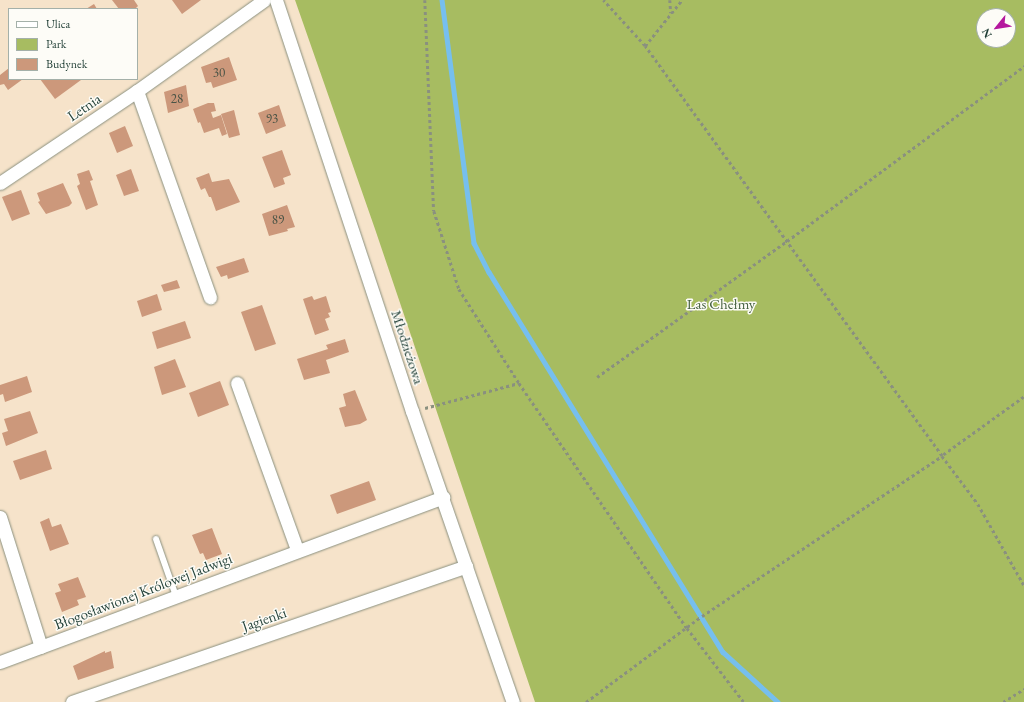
<!DOCTYPE html>
<meta charset="utf-8">
<style>
body{margin:0}
#map{position:relative;width:1024px;height:702px;overflow:hidden;background:#f6e3ca;font-family:"EB Garamond",serif}
div>[style]{position:absolute}
[style*='--x']{left:calc(var(--x)*1px);top:calc(var(--y)*1px);width:calc(var(--w)*1px);rotate:calc(var(--a)*1deg)}
.green>*{inset:0;background:#a7bc61}
.stream>*{height:4.5px;margin:-2.25px;padding:0 2.25px;transform-origin:2.25px;border-radius:2.25px;background:#76bfee}
.building>*{inset:0;background:#cc987b}
.path>*{height:2.5px;margin-top:-1.25px;transform-origin:0;background:repeating-linear-gradient(90deg,#8a907f 0 3px,transparent 0 6px)}
.roads{filter:drop-shadow(0 0 1px #8a907f) drop-shadow(0 0 1px #8a907f)}
.service>*{height:6px;margin:-3px;padding:0 3px;transform-origin:3px;border-radius:3px;background:#fff}
.minor>*{height:13px;margin:-6.5px;padding:0 6.5px;transform-origin:6.5px;border-radius:6.5px;background:#fff}
span{translate:-50% -50%;white-space:nowrap;text-align:center;line-height:1.15;-webkit-text-stroke:3px #fdfcf7;paint-order:stroke}
.number-label{font-size:13px;color:#4a5446}
.number-label span{-webkit-text-stroke-width:0}
.street-label{font-size:15px;color:#1f3d34}
.park-label{font-size:15px;color:#486342}
.legend{position:absolute;left:8px;top:8px;width:130px;height:72px;box-sizing:border-box;background:#fdfcf7;border:1px solid #a4b0a9;margin:0;padding:5px 7px;list-style:none;font-size:12px;color:#1f3d34}
.legend li{display:flex;align-items:center;gap:8px;height:20px}
.legend b{width:20px;border:1px solid #a4b0a9}
.north{position:absolute;left:976px;top:8px;width:40px;height:40px;box-sizing:border-box;background:#fdfcf7;border:1px solid #a4b0a9;border-radius:50%;rotate:240deg;font-size:11px;font-weight:700;line-height:16px;text-align:center;color:#1f3d34}
.north::after{content:'';display:block;margin:auto;width:14px;height:18px;background:#b5179e;clip-path:polygon(50% 0,100% 100%,50% 72%,0 100%)}
</style>
<div id="map">
<div class="green">
<i style="clip-path:polygon(evenodd,295px 0,1024px 0,1024px 702px,535px 702px,375px 229px,295px 0,984px 16px,1008px 16px,1008px 40px,984px 40px,984px 16px)"></i>
</div>
<div class="stream">
<i style="--x:442;--y:0;--w:245;--a:82.5"></i>
<i style="--x:474;--y:243;--w:33;--a:63"></i>
<i style="--x:489;--y:272;--w:446;--a:58.4"></i>
<i style="--x:723;--y:652;--w:74;--a:42.3"></i>
</div>
<div class="building">
<i style="clip-path:polygon(112px 0,134px 0,138px 6px,135px 9px,119px 9px)"></i>
<i style="clip-path:polygon(172px 0,201px 0,182px 14px)"></i>
<i style="clip-path:polygon(94px 4px,97px 9px,86px 9px)"></i>
<i style="clip-path:polygon(229px 57px,237px 80px,213px 88px,211px 82px,206px 83px,201px 67px)"></i>
<i style="clip-path:polygon(9px 68px,9px 79px,23px 79px,8px 90px,4px 84px,0 85px,0 75px)"></i>
<i style="clip-path:polygon(40px 79px,80px 79px,81px 80px,55px 99px)"></i>
<i style="clip-path:polygon(186px 85px,189px 106px,168px 113px,164px 92px)"></i>
<i style="clip-path:polygon(208px 103px,214px 103px,216px 111px,211px 112px,213px 118px,221px 115px,227px 134px,222px 136px,219px 128px,204px 133px,200px 122px,198px 123px,193px 109px)"></i>
<i style="clip-path:polygon(279px 105px,286px 126px,266px 134px,258px 113px)"></i>
<i style="clip-path:polygon(234px 110px,240px 135px,229px 138px,221px 114px)"></i>
<i style="clip-path:polygon(125px 126px,133px 146px,117px 153px,109px 133px)"></i>
<i style="clip-path:polygon(282px 150px,291px 175px,283px 178px,285px 184px,274px 188px,262px 157px)"></i>
<i style="clip-path:polygon(131px 169px,139px 191px,124px 196px,116px 175px)"></i>
<i style="clip-path:polygon(89px 170px,93px 180px,90px 181px,98px 205px,86px 210px,77px 186px,80px 184px,77px 174px)"></i>
<i style="clip-path:polygon(209px 173px,212px 182px,229px 179px,240px 202px,216px 211px,211px 197px,209px 197px,205px 188px,201px 190px,196px 178px)"></i>
<i style="clip-path:polygon(63px 183px,72px 203px,69px 206px,46px 214px,38px 202px,40px 201px,37px 193px)"></i>
<i style="clip-path:polygon(21px 190px,30px 214px,12px 221px,2px 197px)"></i>
<i style="clip-path:polygon(287px 205px,295px 227px,287px 229px,288px 231px,269px 236px,262px 214px)"></i>
<i style="clip-path:polygon(244px 258px,249px 272px,228px 279px,227px 275px,221px 277px,216px 267px)"></i>
<i style="clip-path:polygon(177px 280px,180px 288px,164px 292px,161px 285px)"></i>
<i style="clip-path:polygon(157px 294px,162px 310px,142px 317px,137px 301px)"></i>
<i style="clip-path:polygon(312px 296px,314px 300px,326px 296px,331px 312px,328px 313px,330px 317px,325px 319px,329px 330px,315px 335px,303px 299px)"></i>
<i style="clip-path:polygon(262px 305px,276px 344px,255px 351px,241px 312px)"></i>
<i style="clip-path:polygon(185px 321px,191px 338px,157px 349px,152px 332px)"></i>
<i style="clip-path:polygon(345px 339px,349px 352px,326px 360px,330px 373px,304px 380px,297px 359px,328px 349px,326px 345px)"></i>
<i style="clip-path:polygon(175px 359px,186px 387px,162px 395px,154px 367px)"></i>
<i style="clip-path:polygon(27px 376px,32px 392px,5px 402px,3px 394px,0 395px,0 385px)"></i>
<i style="clip-path:polygon(220px 381px,229px 405px,198px 417px,189px 393px)"></i>
<i style="clip-path:polygon(355px 390px,367px 420px,360px 424px,345px 427px,339px 408px,346px 406px,343px 394px)"></i>
<i style="clip-path:polygon(30px 411px,38px 433px,6px 446px,2px 433px,8px 431px,4px 419px)"></i>
<i style="clip-path:polygon(46px 450px,52px 469px,20px 480px,13px 461px)"></i>
<i style="clip-path:polygon(369px 481px,376px 500px,337px 514px,330px 495px)"></i>
<i style="clip-path:polygon(49px 518px,52px 527px,61px 524px,69px 544px,50px 551px,40px 522px)"></i>
<i style="clip-path:polygon(212px 528px,222px 554px,206px 560px,203px 553px,200px 554px,192px 535px)"></i>
<i style="clip-path:polygon(78px 577px,86px 597px,77px 600px,79px 605px,62px 612px,55px 593px,61px 591px,58px 584px)"></i>
<i style="clip-path:polygon(105px 651px,105px 653px,111px 651px,114px 668px,78px 680px,73px 666px)"></i>
</div>
<div class="path">
<i style="--x:425;--y:0;--w:211;--a:87.6"></i>
<i style="--x:434;--y:211;--w:82;--a:72.2"></i>
<i style="--x:459;--y:289;--w:112;--a:57.4"></i>
<i style="--x:519;--y:383;--w:297;--a:55.6"></i>
<i style="--x:687;--y:628;--w:93;--a:52.4"></i>
<i style="--x:670;--y:0;--w:13;--a:86"></i>
<i style="--x:645;--y:46;--w:59;--a:-51.2"></i>
<i style="--x:597;--y:377;--w:234;--a:-35.6"></i>
<i style="--x:787;--y:241;--w:295;--a:-36.4"></i>
<i style="--x:1024;--y:397;--w:101;--a:144.3"></i>
<i style="--x:942;--y:456;--w:60;--a:53.1"></i>
<i style="--x:978;--y:504;--w:93;--a:60.4"></i>
<i style="--x:425;--y:408;--w:97;--a:-14.9"></i>
<i style="--x:586;--y:702;--w:144;--a:-36.6"></i>
<i style="--x:702;--y:616;--w:288;--a:-33.7"></i>
<i style="--x:942;--y:456;--w:506;--a:-125.92"></i>
<i style="--x:645;--y:46;--w:62;--a:-132.4"></i>
<i style="--x:1003;--y:702;--w:25;--a:-32"></i>
</div>
<div class="roads">
<div class="service">
<i style="--x:156;--y:539;--w:60;--a:70.7"></i>
</div>
<div class="minor">
<i style="--x:276;--y:0;--w:433;--a:71.7"></i>
<i style="--x:412;--y:411;--w:308;--a:70.9"></i>
<i style="--x:137;--y:91;--w:219;--a:70.5"></i>
<i style="--x:0;--y:183;--w:165;--a:-33.9"></i>
<i style="--x:137;--y:91;--w:156;--a:-35.6"></i>
<i style="--x:237;--y:383;--w:177;--a:70.2"></i>
<i style="--x:0;--y:517;--w:136;--a:72.5"></i>
<i style="--x:0;--y:662;--w:473;--a:-20.4"></i>
<i style="--x:72;--y:702;--w:417;--a:-19"></i>
</div>
</div>
<div class="number-label">
<span style="left:219px;top:73px">30</span>
<span style="left:177px;top:99px">28</span>
<span style="left:272px;top:119px">93</span>
<span style="left:278px;top:220px">89</span>
</div>
<div class="street-label">
<span style="left:84px;top:107px;rotate:-34deg">Letnia</span>
<span style="left:408px;top:347px;rotate:72deg">Młodzieżowa</span>
<span style="left:143px;top:591px;rotate:-21deg">Błogosławionej Królowej Jadwigi</span>
<span style="left:264px;top:619px;rotate:-19deg">Jagienki</span>
</div>
<div class="park-label">
<span style="left:721px;top:304px">Las Chełmy</span>
</div>
<ul class="legend">
<li><b style="height:5px;background:#fff"></b>Ulica</li>
<li><b style="height:11px;background:#a7bc61"></b>Park</li>
<li><b style="height:11px;background:#cc987b"></b>Budynek</li>
</ul>
<div class="north">N</div>
</div>
